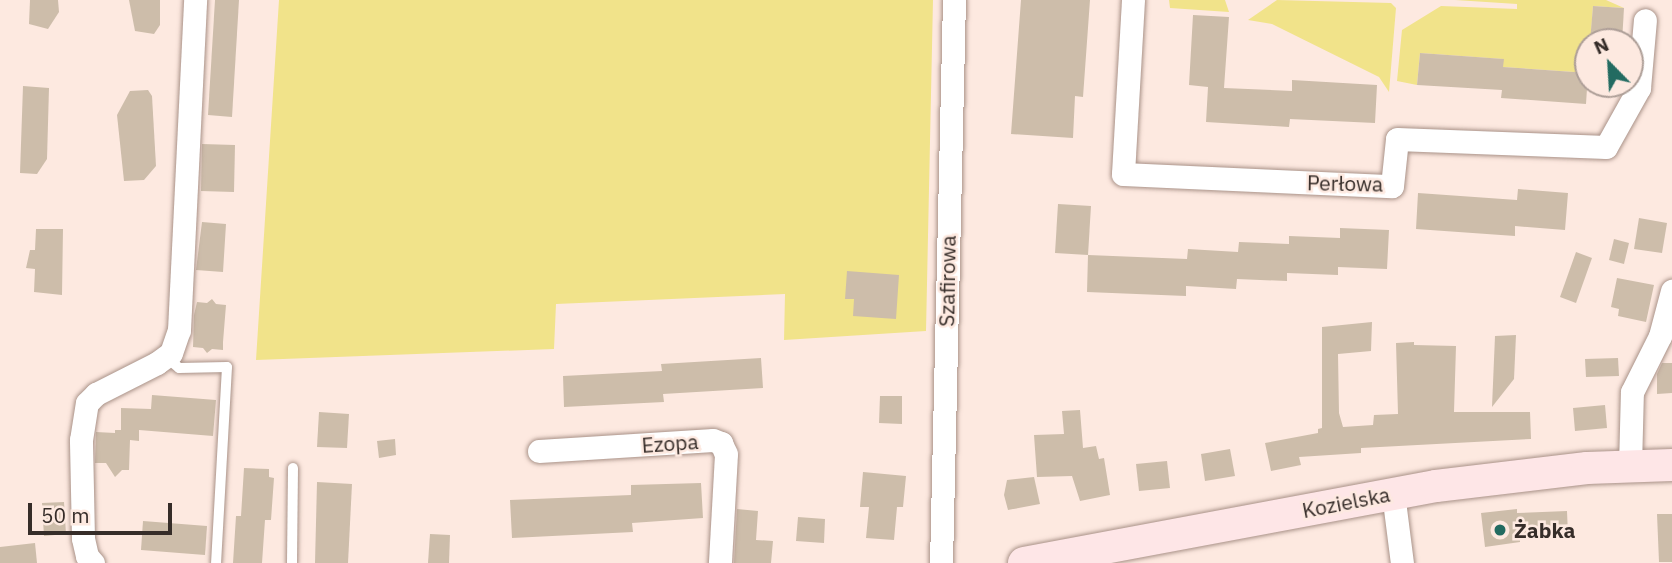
<!DOCTYPE html>
<meta charset="utf-8">
<style>
body{margin:0}
#map{position:relative;width:1672px;height:563px;overflow:hidden;background:#fde9e0;font-family:"IBM Plex Sans",sans-serif}
div>[style]{position:absolute}
[style*='--x']{left:calc(var(--x)*1px);top:calc(var(--y)*1px);width:calc(var(--w)*1px);rotate:calc(var(--a)*1deg)}
.green>*{inset:0;background:#f1e38a}
.building>*{inset:0;background:#cdbdaa}
.roads{filter:drop-shadow(0 0 2px #a99288) drop-shadow(0 0 2px #a99288)}
.lane>*{height:10px;margin:-5px;padding:0 5px;transform-origin:5px;border-radius:5px;background:#fff}
.street>*{height:23px;margin:-11.5px;padding:0 11.5px;transform-origin:11.5px;border-radius:11.5px;background:#fff}
.secondary>*{height:32px;margin:-16px;padding:0 16px;transform-origin:16px;border-radius:16px;background:#fee6e7}
.dots>*{width:19px;height:19px;translate:-50% -50%;box-sizing:border-box;border:4px solid #fde9e0;border-radius:50%}
span{translate:-50% -50%;white-space:nowrap;text-align:center;line-height:1.15;-webkit-text-stroke:5px #fde9e0;paint-order:stroke}
.street-label{font-size:21px;color:#362d29}
.poi-label{font-size:21px;color:#362d29;font-weight:700}
.left{translate:0 -50%;text-align:left}
.north{position:absolute;left:1574px;top:28px;width:70px;height:70px;box-sizing:border-box;background:#fde9e0;border:2px solid #ad9e97;border-radius:50%;rotate:336deg;font-size:19px;font-weight:700;line-height:28px;text-align:center;color:#362d29}
.north::after{content:'';display:block;margin:auto;width:24px;height:32px;background:#236b61;clip-path:polygon(50% 0,100% 100%,50% 72%,0 100%)}
.scale{position:absolute;left:28px;top:503px;width:144px;height:32px;box-sizing:border-box;border:4px solid #362d29;border-top:0;padding-left:9px;font-size:21px;line-height:24px;white-space:nowrap;color:#362d29;-webkit-text-stroke:5px #fde9e0;paint-order:stroke}
</style>
<div id="map">
<div class="green">
<i style="clip-path:polygon(279px 0,933px 0,926px 331px,784px 340px,785px 294px,556px 304px,554px 349px,256px 360px)"></i>
<i style="clip-path:polygon(1169px 0,1225px 0,1229px 12px,1170px 8px)"></i>
<i style="clip-path:polygon(1277px 0,1391px 3px,1396px 8px,1389px 92px,1379px 77px,1272px 24px,1248px 20px)"></i>
<i style="clip-path:polygon(1455px 0,1606px 0,1624px 8px,1593px 6px,1588px 73px,1503px 67px,1503px 59px,1420px 53px,1417px 85px,1397px 81px,1402px 30px,1441px 6px,1517px 9px,1517px 4px)"></i>
</div>
<div class="building">
<i style="clip-path:polygon(30px 0,58px 0,59px 12px,48px 29px,29px 24px)"></i>
<i style="clip-path:polygon(129px 0,160px 0,160px 25px,154px 34px,135px 31px)"></i>
<i style="clip-path:polygon(215px 0,239px 0,232px 117px,208px 115px)"></i>
<i style="clip-path:polygon(1021px 0,1090px 0,1083px 97px,1075px 96px,1073px 138px,1011px 134px)"></i>
<i style="clip-path:polygon(1593px 6px,1624px 8px,1622px 42px,1590px 42px)"></i>
<i style="clip-path:polygon(1193px 15px,1229px 17px,1224px 88px,1292px 91px,1292px 80px,1377px 85px,1375px 123px,1290px 119px,1289px 127px,1206px 122px,1208px 87px,1189px 85px)"></i>
<i style="clip-path:polygon(1420px 53px,1504px 59px,1503px 67px,1588px 73px,1586px 104px,1501px 98px,1502px 90px,1417px 85px)"></i>
<i style="clip-path:polygon(23px 86px,49px 88px,47px 159px,37px 174px,20px 173px)"></i>
<i style="clip-path:polygon(148px 90px,152px 96px,156px 166px,144px 180px,124px 181px,117px 115px,130px 91px)"></i>
<i style="clip-path:polygon(202px 144px,235px 145px,234px 192px,201px 191px)"></i>
<i style="clip-path:polygon(1518px 189px,1568px 193px,1565px 230px,1515px 226px,1515px 236px,1416px 229px,1418px 193px,1517px 200px)"></i>
<i style="clip-path:polygon(1058px 204px,1091px 206px,1088px 255px,1055px 253px)"></i>
<i style="clip-path:polygon(1639px 218px,1667px 223px,1662px 253px,1634px 249px)"></i>
<i style="clip-path:polygon(202px 222px,226px 224px,223px 272px,196px 270px)"></i>
<i style="clip-path:polygon(1340px 228px,1389px 230px,1387px 269px,1338px 267px,1338px 275px,1287px 273px,1287px 281px,1237px 279px,1236px 289px,1186px 286px,1186px 296px,1087px 292px,1088px 255px,1187px 259px,1188px 249px,1238px 252px,1239px 242px,1289px 244px,1289px 236px,1340px 238px)"></i>
<i style="clip-path:polygon(36px 229px,63px 229px,62px 295px,34px 292px,35px 269px,26px 268px,30px 250px,35px 250px)"></i>
<i style="clip-path:polygon(1614px 239px,1629px 243px,1624px 264px,1609px 260px)"></i>
<i style="clip-path:polygon(1576px 252px,1592px 258px,1576px 303px,1560px 297px)"></i>
<i style="clip-path:polygon(847px 271px,899px 275px,896px 319px,853px 316px,854px 299px,845px 299px)"></i>
<i style="clip-path:polygon(1617px 278px,1654px 285px,1646px 322px,1618px 316px,1619px 309px,1611px 307px)"></i>
<i style="clip-path:polygon(212px 299px,216px 304px,226px 305px,223px 342px,223px 350px,212px 349px,207px 353px,203px 348px,193px 347px,194px 315px,197px 302px,207px 303px)"></i>
<i style="clip-path:polygon(1372px 322px,1371px 351px,1338px 354px,1339px 413px,1343px 427px,1373px 425px,1374px 415px,1398px 414px,1396px 343px,1414px 342px,1414px 345px,1456px 346px,1454px 412px,1530px 412px,1531px 439px,1361px 448px,1361px 453px,1299px 457px,1301px 465px,1271px 471px,1265px 443px,1318px 433px,1318px 429px,1322px 428px,1322px 327px)"></i>
<i style="clip-path:polygon(1516px 335px,1514px 379px,1492px 407px,1495px 336px)"></i>
<i style="clip-path:polygon(761px 358px,763px 388px,663px 394px,664px 402px,564px 407px,563px 376px,662px 371px,661px 364px)"></i>
<i style="clip-path:polygon(1618px 358px,1619px 376px,1586px 377px,1585px 359px)"></i>
<i style="clip-path:polygon(1662px 363px,1672px 363px,1672px 393px,1657px 394px,1657px 374px)"></i>
<i style="clip-path:polygon(152px 395px,216px 400px,213px 436px,139px 430px,139px 441px,130px 440px,129px 470px,122px 470px,115px 477px,106px 463px,95px 463px,96px 432px,115px 433px,115px 430px,121px 430px,121px 408px,151px 409px)"></i>
<i style="clip-path:polygon(880px 396px,902px 396px,902px 424px,879px 423px)"></i>
<i style="clip-path:polygon(1605px 405px,1607px 428px,1575px 431px,1573px 408px)"></i>
<i style="clip-path:polygon(1080px 410px,1083px 448px,1096px 446px,1099px 459px,1104px 458px,1110px 495px,1080px 501px,1072px 476px,1037px 477px,1034px 435px,1064px 434px,1062px 411px)"></i>
<i style="clip-path:polygon(319px 412px,349px 414px,347px 448px,317px 447px)"></i>
<i style="clip-path:polygon(395px 439px,396px 455px,379px 458px,377px 441px)"></i>
<i style="clip-path:polygon(1230px 449px,1235px 476px,1205px 481px,1201px 454px)"></i>
<i style="clip-path:polygon(1167px 461px,1170px 488px,1139px 491px,1136px 464px)"></i>
<i style="clip-path:polygon(244px 468px,269px 469px,269px 477px,274px 478px,271px 520px,265px 520px,262px 563px,233px 563px,236px 516px,241px 516px)"></i>
<i style="clip-path:polygon(863px 472px,906px 476px,903px 507px,897px 507px,894px 540px,866px 538px,869px 507px,860px 507px)"></i>
<i style="clip-path:polygon(1034px 477px,1040px 504px,1008px 510px,1004px 495px,1007px 480px)"></i>
<i style="clip-path:polygon(317px 482px,352px 484px,348px 563px,315px 563px)"></i>
<i style="clip-path:polygon(701px 483px,703px 518px,632px 523px,633px 532px,512px 538px,510px 500px,631px 495px,631px 485px)"></i>
<i style="clip-path:polygon(64px 502px,66px 534px,44px 536px,42px 503px)"></i>
<i style="clip-path:polygon(737px 509px,758px 511px,756px 540px,773px 541px,771px 563px,734px 563px)"></i>
<i style="clip-path:polygon(1517px 509px,1517px 513px,1567px 511px,1568px 535px,1520px 538px,1520px 542px,1485px 547px,1481px 513px)"></i>
<i style="clip-path:polygon(1657px 514px,1672px 514px,1672px 562px,1659px 562px)"></i>
<i style="clip-path:polygon(798px 517px,825px 519px,824px 543px,796px 541px)"></i>
<i style="clip-path:polygon(143px 521px,207px 526px,205px 555px,141px 550px)"></i>
<i style="clip-path:polygon(430px 534px,450px 535px,449px 563px,428px 563px)"></i>
<i style="clip-path:polygon(35px 543px,37px 563px,0 563px,0 547px)"></i>
</div>
<div class="roads">
<div class="lane">
<i style="--x:166;--y:357;--w:17;--a:40"></i>
<i style="--x:179;--y:368;--w:48;--a:-1.2"></i>
<i style="--x:227;--y:367;--w:196;--a:93.2"></i>
<i style="--x:292;--y:563;--w:95;--a:-89.4"></i>
</div>
<div class="street">
<i style="--x:1133;--y:0;--w:174;--a:93.3"></i>
<i style="--x:1123;--y:174;--w:269;--a:2.6"></i>
<i style="--x:1392;--y:186;--w:47;--a:-83.9"></i>
<i style="--x:1397;--y:139;--w:209;--a:2.2"></i>
<i style="--x:1606;--y:147;--w:68;--a:-60.8"></i>
<i style="--x:1639;--y:88;--w:68;--a:-85"></i>
<i style="--x:539;--y:451;--w:174;--a:-3.6"></i>
<i style="--x:713;--y:440;--w:9;--a:21"></i>
<i style="--x:721;--y:443;--w:12;--a:66"></i>
<i style="--x:726;--y:454;--w:109;--a:93.2"></i>
<i style="--x:1630;--y:466;--w:74;--a:-88.5"></i>
<i style="--x:1632;--y:392;--w:63;--a:-63.4"></i>
<i style="--x:1660;--y:336;--w:47;--a:-75.1"></i>
<i style="--x:1393;--y:493;--w:71;--a:82.7"></i>
<i style="--x:93;--y:563;--w:9;--a:-131"></i>
<i style="--x:87;--y:556;--w:18;--a:-103"></i>
<i style="--x:83;--y:538;--w:98;--a:-91.2"></i>
<i style="--x:81;--y:440;--w:37;--a:-81"></i>
<i style="--x:87;--y:403;--w:13;--a:-45"></i>
<i style="--x:96;--y:394;--w:68;--a:-26.9"></i>
<i style="--x:157;--y:363;--w:17;--a:-36"></i>
<i style="--x:171;--y:353;--w:24;--a:-71"></i>
<i style="--x:179;--y:330;--w:330;--a:-87.2"></i>
<i style="--x:941;--y:563;--w:563;--a:-88.68"></i>
</div>
<div class="secondary">
<i style="--x:1024;--y:563;--w:419;--a:-10.6"></i>
<i style="--x:1436;--y:486;--w:152;--a:-6.8"></i>
<i style="--x:1587;--y:468;--w:85;--a:-2"></i>
</div>
</div>
<div class="dots">
<i style="left:1500px;top:530px;background:#236b61"></i>
</div>
<div class="street-label">
<span style="left:1345px;top:183px;rotate:1deg">Perłowa</span>
<span style="left:947px;top:281px;rotate:-89deg">Szafirowa</span>
<span style="left:670px;top:443px;rotate:-4deg">Ezopa</span>
<span style="left:1346px;top:502px;rotate:-11deg">Kozielska</span>
</div>
<div class="poi-label">
<span class="left" style="left:1514px;top:530px">Żabka</span>
</div>
<div class="north">N</div>
<div class="scale">50 m</div>
</div>
